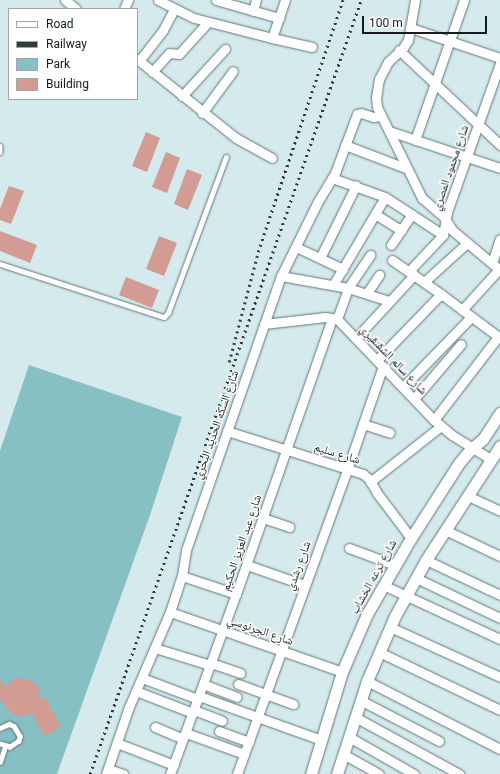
<!DOCTYPE html>
<meta charset="utf-8">
<style>
body{margin:0}
#map{position:relative;width:500px;height:774px;overflow:hidden;background:#d4eaec;font-family:Roboto,"Noto Naskh Arabic",sans-serif}
div>[style]{position:absolute}
[style*='--x']{left:calc(var(--x)*1px);top:calc(var(--y)*1px);width:calc(var(--w)*1px);rotate:calc(var(--a)*1deg)}
.green>*{inset:0;background:#86bfc4}
.building>*{inset:0;background:#d29b94}
.roads{filter:drop-shadow(0 0 1px #627678) drop-shadow(0 0 1px #627678)}
.service>*{height:4.5px;margin:-2.25px;padding:0 2.25px;transform-origin:2.25px;border-radius:2.25px;background:#fff}
.minor>*{height:9px;margin:-4.5px;padding:0 4.5px;transform-origin:4.5px;border-radius:4.5px;background:#fff}
.tertiary>*{height:11px;margin:-5.5px;padding:0 5.5px;transform-origin:5.5px;border-radius:5.5px;background:#fff}
.rail>*{height:2.5px;margin-top:-1.25px;transform-origin:0;background:repeating-linear-gradient(90deg,#323c3e 0 2px,transparent 0 6px)}
span{translate:-50% -50%;white-space:nowrap;text-align:center;line-height:1.15;-webkit-text-stroke:3px #fff;paint-order:stroke}
.street-label{font-size:12px;color:#151d1e}
.legend{position:absolute;left:8px;top:8px;width:130px;height:92px;box-sizing:border-box;background:#fff;border:1px solid #a1a5a5;margin:0;padding:5px 7px;list-style:none;font-size:12px;color:#151d1e}
.legend li{display:flex;align-items:center;gap:8px;height:20px}
.legend b{width:20px;border:1px solid #a1a5a5}
.scale{position:absolute;left:362px;top:16px;width:125px;height:18px;box-sizing:border-box;border:2px solid #151d1e;border-top:0;padding-left:5px;font-size:12px;line-height:14px;white-space:nowrap;color:#151d1e;-webkit-text-stroke:3px #fff;paint-order:stroke}
</style>
<div id="map">
<div class="green">
<i style="clip-path:polygon(29px 365px,182px 417px,150px 515px,57px 774px,0 774px,0 451px)"></i>
</div>
<div class="building">
<i style="clip-path:polygon(146px 132px,160px 138px,147px 172px,132px 166px)"></i>
<i style="clip-path:polygon(166px 152px,180px 158px,167px 193px,152px 187px)"></i>
<i style="clip-path:polygon(187px 169px,202px 175px,188px 210px,174px 204px)"></i>
<i style="clip-path:polygon(9px 186px,24px 191px,11px 224px,0 220px,0 209px)"></i>
<i style="clip-path:polygon(0 231px,37px 245px,30px 263px,0 251px)"></i>
<i style="clip-path:polygon(159px 236px,177px 243px,164px 276px,146px 269px)"></i>
<i style="clip-path:polygon(126px 277px,159px 290px,152px 308px,119px 295px)"></i>
<i style="clip-path:polygon(17px 678px,30px 680px,36px 684px,39px 690px,40px 700px,45px 697px,61px 727px,44px 736px,32px 713px,24px 716px,17px 716px,6px 709px,3px 700px,0 702px,0 679px,1px 679px,5px 687px,10px 682px)"></i>
</div>
<div class="roads">
<div class="service">
<i style="--x:0;--y:146;--w:6;--a:90"></i>
<i style="--x:0;--y:264;--w:172;--a:17.9"></i>
<i style="--x:164;--y:317;--w:6;--a:-45"></i>
<i style="--x:168;--y:313;--w:166;--a:-69.6"></i>
<i style="--x:0;--y:728;--w:10;--a:-24"></i>
<i style="--x:9;--y:724;--w:5;--a:22"></i>
<i style="--x:14;--y:726;--w:12;--a:59"></i>
<i style="--x:20;--y:736;--w:5;--a:101"></i>
<i style="--x:19;--y:741;--w:11;--a:146"></i>
<i style="--x:10;--y:747;--w:10;--a:-163"></i>
<i style="--x:0;--y:762;--w:16;--a:-72"></i>
</div>
<div class="minor">
<i style="--x:65;--y:0;--w:14;--a:39"></i>
<i style="--x:158;--y:0;--w:40;--a:26.6"></i>
<i style="--x:194;--y:18;--w:81;--a:14.4"></i>
<i style="--x:272;--y:38;--w:41;--a:12.7"></i>
<i style="--x:216;--y:0;--w:66;--a:15.9"></i>
<i style="--x:415;--y:0;--w:41;--a:99.9"></i>
<i style="--x:408;--y:40;--w:9;--a:122"></i>
<i style="--x:403;--y:48;--w:21;--a:137"></i>
<i style="--x:388;--y:62;--w:19;--a:118"></i>
<i style="--x:379;--y:79;--w:18;--a:99"></i>
<i style="--x:376;--y:97;--w:10;--a:84"></i>
<i style="--x:377;--y:107;--w:102;--a:63.7"></i>
<i style="--x:422;--y:198;--w:29;--a:41"></i>
<i style="--x:444;--y:217;--w:15;--a:58"></i>
<i style="--x:452;--y:230;--w:62;--a:39.8"></i>
<i style="--x:124;--y:9;--w:10;--a:-66"></i>
<i style="--x:253;--y:11;--w:11;--a:-75"></i>
<i style="--x:411;--y:28;--w:94;--a:18.6"></i>
<i style="--x:272;--y:38;--w:40;--a:-71.1"></i>
<i style="--x:399;--y:50;--w:139;--a:43.2"></i>
<i style="--x:137;--y:59;--w:127;--a:38.6"></i>
<i style="--x:236;--y:138;--w:41;--a:29.1"></i>
<i style="--x:139;--y:61;--w:39;--a:-52"></i>
<i style="--x:163;--y:30;--w:24;--a:-62"></i>
<i style="--x:152;--y:72;--w:25;--a:-48"></i>
<i style="--x:169;--y:53;--w:10;--a:6"></i>
<i style="--x:179;--y:54;--w:43;--a:-47.8"></i>
<i style="--x:182;--y:96;--w:64;--a:-47.5"></i>
<i style="--x:202;--y:113;--w:52;--a:-53.6"></i>
<i style="--x:389;--y:131;--w:117;--a:18.4"></i>
<i style="--x:415;--y:140;--w:148;--a:-70.7"></i>
<i style="--x:345;--y:145;--w:67;--a:20.9"></i>
<i style="--x:332;--y:178;--w:56;--a:19.7"></i>
<i style="--x:385;--y:197;--w:69;--a:33.2"></i>
<i style="--x:375;--y:214;--w:31;--a:32"></i>
<i style="--x:391;--y:245;--w:37;--a:-56"></i>
<i style="--x:296;--y:247;--w:52;--a:25.1"></i>
<i style="--x:320;--y:258;--w:81;--a:-63.7"></i>
<i style="--x:392;--y:260;--w:60;--a:34.8"></i>
<i style="--x:441;--y:294;--w:74;--a:36.7"></i>
<i style="--x:492;--y:263;--w:25;--a:-72"></i>
<i style="--x:409;--y:271;--w:50;--a:-46.6"></i>
<i style="--x:443;--y:235;--w:23;--a:-80"></i>
<i style="--x:447;--y:212;--w:158;--a:-70.4"></i>
<i style="--x:281;--y:276;--w:68;--a:10.2"></i>
<i style="--x:348;--y:288;--w:43;--a:17.6"></i>
<i style="--x:424;--y:282;--w:58;--a:-42.2"></i>
<i style="--x:333;--y:285;--w:102;--a:-59.4"></i>
<i style="--x:367;--y:293;--w:22;--a:-56"></i>
<i style="--x:462;--y:310;--w:55;--a:-47.9"></i>
<i style="--x:337;--y:319;--w:33;--a:-70"></i>
<i style="--x:348;--y:288;--w:40;--a:-56"></i>
<i style="--x:264;--y:324;--w:62;--a:-6.4"></i>
<i style="--x:326;--y:317;--w:11;--a:10"></i>
<i style="--x:337;--y:319;--w:140;--a:46.2"></i>
<i style="--x:434;--y:420;--w:23;--a:40"></i>
<i style="--x:452;--y:435;--w:47;--a:32"></i>
<i style="--x:356;--y:338;--w:86;--a:-47.4"></i>
<i style="--x:377;--y:360;--w:92;--a:-45.9"></i>
<i style="--x:403;--y:387;--w:98;--a:-45.8"></i>
<i style="--x:414;--y:399;--w:72;--a:-49.5"></i>
<i style="--x:434;--y:420;--w:105;--a:-52.4"></i>
<i style="--x:363;--y:424;--w:28;--a:18"></i>
<i style="--x:227;--y:431;--w:143;--a:17.5"></i>
<i style="--x:363;--y:474;--w:8;--a:40"></i>
<i style="--x:369;--y:479;--w:16;--a:60"></i>
<i style="--x:377;--y:493;--w:56;--a:52.9"></i>
<i style="--x:370;--y:482;--w:90;--a:-38.3"></i>
<i style="--x:468;--y:496;--w:35;--a:25"></i>
<i style="--x:263;--y:518;--w:28;--a:19"></i>
<i style="--x:445;--y:530;--w:61;--a:25.3"></i>
<i style="--x:349;--y:548;--w:49;--a:20.3"></i>
<i style="--x:426;--y:560;--w:82;--a:25.3"></i>
<i style="--x:247;--y:565;--w:60;--a:19.3"></i>
<i style="--x:182;--y:576;--w:57;--a:18.4"></i>
<i style="--x:416;--y:578;--w:93;--a:25.5"></i>
<i style="--x:383;--y:585;--w:129;--a:24.8"></i>
<i style="--x:170;--y:612;--w:182;--a:19.2"></i>
<i style="--x:390;--y:627;--w:121;--a:24.4"></i>
<i style="--x:155;--y:648;--w:58;--a:17.2"></i>
<i style="--x:379;--y:652;--w:134;--a:25.6"></i>
<i style="--x:211;--y:663;--w:31;--a:19"></i>
<i style="--x:142;--y:678;--w:60;--a:20.6"></i>
<i style="--x:367;--y:681;--w:149;--a:27.1"></i>
<i style="--x:203;--y:684;--w:36;--a:21"></i>
<i style="--x:238;--y:684;--w:59;--a:20"></i>
<i style="--x:136;--y:691;--w:61;--a:21.1"></i>
<i style="--x:199;--y:696;--w:130;--a:19.8"></i>
<i style="--x:360;--y:700;--w:89;--a:27.4"></i>
<i style="--x:194;--y:710;--w:30;--a:21"></i>
<i style="--x:355;--y:717;--w:119;--a:28.7"></i>
<i style="--x:155;--y:727;--w:30;--a:23"></i>
<i style="--x:219;--y:731;--w:32;--a:20"></i>
<i style="--x:186;--y:733;--w:62;--a:19.9"></i>
<i style="--x:349;--y:737;--w:75;--a:29.6"></i>
<i style="--x:117;--y:743;--w:61;--a:21.1"></i>
<i style="--x:343;--y:754;--w:41;--a:29.1"></i>
<i style="--x:108;--y:769;--w:16;--a:18"></i>
<i style="--x:106;--y:774;--w:71;--a:-71.1"></i>
<i style="--x:129;--y:707;--w:103;--a:-66.7"></i>
<i style="--x:170;--y:612;--w:38;--a:-72"></i>
<i style="--x:182;--y:576;--w:26;--a:-81"></i>
<i style="--x:186;--y:550;--w:290;--a:-70.9"></i>
<i style="--x:281;--y:276;--w:81;--a:-63.7"></i>
<i style="--x:317;--y:203;--w:35;--a:-59"></i>
<i style="--x:335;--y:173;--w:63;--a:-69.6"></i>
<i style="--x:357;--y:114;--w:4;--a:-14"></i>
<i style="--x:361;--y:113;--w:13;--a:18"></i>
<i style="--x:373;--y:117;--w:7;--a:-8"></i>
<i style="--x:170;--y:774;--w:192;--a:-69.9"></i>
<i style="--x:236;--y:594;--w:292;--a:-70.8"></i>
<i style="--x:237;--y:774;--w:323;--a:-70.1"></i>
<i style="--x:347;--y:470;--w:110;--a:-70.9"></i>
</div>
<div class="tertiary">
<i style="--x:311;--y:774;--w:107;--a:-73.1"></i>
<i style="--x:342;--y:672;--w:63;--a:-66.7"></i>
<i style="--x:367;--y:614;--w:88;--a:-59.9"></i>
<i style="--x:411;--y:538;--w:89;--a:-57.4"></i>
<i style="--x:459;--y:463;--w:16;--a:-50"></i>
<i style="--x:469;--y:451;--w:18;--a:-41"></i>
<i style="--x:483;--y:439;--w:31;--a:-57"></i>
<i style="--x:337;--y:774;--w:98;--a:-72.1"></i>
<i style="--x:367;--y:681;--w:71;--a:-66.7"></i>
<i style="--x:395;--y:616;--w:64;--a:-61"></i>
<i style="--x:426;--y:560;--w:136;--a:-57"></i>
</div>
</div>
<div class="rail">
<i style="--x:229;--y:362;--w:114;--a:-75.2"></i>
<i style="--x:258;--y:252;--w:266;--a:-71.4"></i>
<i style="--x:90;--y:774;--w:820;--a:-70.7"></i>
</div>
<div class="street-label">
<span style="left:451px;top:168px;rotate:-71deg">شارع محمود المصري</span>
<span style="left:393px;top:360px;rotate:46deg">شارع سالم الشقنقيري</span>
<span style="left:217px;top:425px;rotate:-71deg">شارع السكه الحديد البحري</span>
<span style="left:337px;top:454px;rotate:17deg">شارع سليم</span>
<span style="left:242px;top:543px;rotate:-71deg">شارع عبد العزيز الحكيم</span>
<span style="left:299px;top:566px;rotate:-70deg">شارع رشدي</span>
<span style="left:374px;top:577px;rotate:-61deg">شارع ترعه الخشاب</span>
<span style="left:260px;top:631px;rotate:19deg">شارع الجرنوسي</span>
</div>
<ul class="legend">
<li><b style="height:5px;background:#fff"></b>Road</li>
<li><b style="height:5px;background:#323c3e"></b>Railway</li>
<li><b style="height:11px;background:#86bfc4"></b>Park</li>
<li><b style="height:11px;background:#d29b94"></b>Building</li>
</ul>
<div class="scale">100 m</div>
</div>
